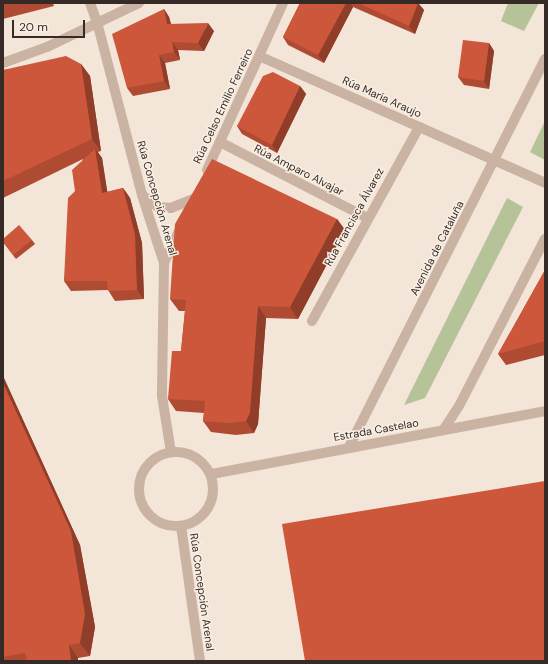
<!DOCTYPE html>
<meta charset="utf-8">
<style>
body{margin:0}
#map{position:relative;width:548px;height:664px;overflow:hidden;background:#f3e5d8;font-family:"DM Sans",sans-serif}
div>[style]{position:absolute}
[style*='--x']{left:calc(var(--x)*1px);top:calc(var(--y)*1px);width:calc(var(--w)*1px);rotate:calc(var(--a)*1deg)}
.green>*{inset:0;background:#b6c297}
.pedestrian>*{height:10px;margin:-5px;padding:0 5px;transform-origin:5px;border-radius:5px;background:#cbb3a3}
.minor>*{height:10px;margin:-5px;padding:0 5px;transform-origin:5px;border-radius:5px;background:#cbb3a3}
.minor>.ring{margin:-5px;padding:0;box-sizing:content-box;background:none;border:10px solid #cbb3a3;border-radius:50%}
.tertiary>*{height:10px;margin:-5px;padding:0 5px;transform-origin:5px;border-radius:5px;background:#cbb3a3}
.wall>*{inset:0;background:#b04b33}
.shaded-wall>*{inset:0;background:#903d29}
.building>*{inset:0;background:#cd573b}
span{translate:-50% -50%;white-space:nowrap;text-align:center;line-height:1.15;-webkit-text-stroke:3px #faefe4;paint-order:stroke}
.street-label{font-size:11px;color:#362a26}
.frame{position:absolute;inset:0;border:4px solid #362a26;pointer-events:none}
.scale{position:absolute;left:12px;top:20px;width:73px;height:18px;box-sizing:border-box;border:2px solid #362a26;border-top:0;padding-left:5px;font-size:12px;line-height:14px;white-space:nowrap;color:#362a26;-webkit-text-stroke:3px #faefe4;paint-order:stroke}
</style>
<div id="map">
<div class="green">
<i style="clip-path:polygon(508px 3px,539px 3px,524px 31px,501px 21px)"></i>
<i style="clip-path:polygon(545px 121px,545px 160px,530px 152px)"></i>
<i style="clip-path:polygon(507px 198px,523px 207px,425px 398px,404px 405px)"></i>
</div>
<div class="pedestrian">
<i style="--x:312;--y:321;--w:222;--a:-61.1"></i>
</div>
<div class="minor">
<i style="--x:97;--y:22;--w:179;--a:75.4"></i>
<i style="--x:142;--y:195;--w:71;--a:72.1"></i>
<i style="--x:164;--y:263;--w:133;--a:90.9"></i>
<i style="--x:162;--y:396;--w:57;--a:80.9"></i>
<i style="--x:259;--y:56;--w:313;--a:23.9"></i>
<i style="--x:220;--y:142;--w:165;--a:27.3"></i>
<i style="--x:207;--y:170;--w:183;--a:-65.5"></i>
<i style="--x:142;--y:195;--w:20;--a:37"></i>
<i style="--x:158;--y:207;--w:13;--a:4"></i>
<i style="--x:171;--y:208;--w:24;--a:-22"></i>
<i style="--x:164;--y:263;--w:38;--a:-65"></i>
<i style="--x:444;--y:429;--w:27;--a:-57"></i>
<i style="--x:459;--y:406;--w:188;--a:-62.8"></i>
<i style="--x:349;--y:447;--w:435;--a:-63.2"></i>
<i class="ring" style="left:139px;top:452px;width:64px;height:64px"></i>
<i style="--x:212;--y:474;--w:339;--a:-10.7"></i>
<i style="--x:181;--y:526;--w:136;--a:82"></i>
</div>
<div class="tertiary">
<i style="--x:90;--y:3;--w:20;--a:70"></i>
<i style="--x:3;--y:63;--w:47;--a:-20"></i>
<i style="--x:47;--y:47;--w:102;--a:-25.6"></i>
</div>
<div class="wall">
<i style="clip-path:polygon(3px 3px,53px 3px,54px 6px,3px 19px)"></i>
<i style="clip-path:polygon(300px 3px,418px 3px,424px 10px,415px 34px,353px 7px,324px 63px,288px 45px,283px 37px)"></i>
<i style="clip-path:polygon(164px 9px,169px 17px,171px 24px,214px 31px,204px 51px,178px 50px,180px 60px,165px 63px,170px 89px,133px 96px,127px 88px)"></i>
<i style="clip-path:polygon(489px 43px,494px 51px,489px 89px,464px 85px,458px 77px)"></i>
<i style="clip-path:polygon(81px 64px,90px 76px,101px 151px,98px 152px,102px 158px,107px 192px,123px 188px,130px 198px,142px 243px,144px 299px,115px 301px,108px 290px,71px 291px,64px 281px,75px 191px,83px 159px,3px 198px,3px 70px)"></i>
<i style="clip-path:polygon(300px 86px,306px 94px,277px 153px,242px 134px,237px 126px)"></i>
<i style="clip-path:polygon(337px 219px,345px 230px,298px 319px,266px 318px,258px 424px,254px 433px,236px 435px,211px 432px,203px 421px,204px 413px,176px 411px,168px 399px,181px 351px,185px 311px,179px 311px,170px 299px)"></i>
<i style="clip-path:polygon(32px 240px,35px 244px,16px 259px,3px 242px)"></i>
<i style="clip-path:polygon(545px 270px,545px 355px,506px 365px,498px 354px)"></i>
<i style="clip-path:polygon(3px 376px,80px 545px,95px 627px,90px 656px,78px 658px,78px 661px,3px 661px)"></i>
</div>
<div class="shaded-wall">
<i style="clip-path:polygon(346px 3px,351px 3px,353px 7px,324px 63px,318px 55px)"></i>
<i style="clip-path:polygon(418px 3px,424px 10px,415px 34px,409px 26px)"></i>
<i style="clip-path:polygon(164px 9px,169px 17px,173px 32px,167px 24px)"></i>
<i style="clip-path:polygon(208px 23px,214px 31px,204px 51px,198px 43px)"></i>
<i style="clip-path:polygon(172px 42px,178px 50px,180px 60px,174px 52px)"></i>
<i style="clip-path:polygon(489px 43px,494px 51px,489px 89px,484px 81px)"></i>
<i style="clip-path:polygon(159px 55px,165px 63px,170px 89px,164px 81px)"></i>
<i style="clip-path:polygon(81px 64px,90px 76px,101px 151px,92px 139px)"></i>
<i style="clip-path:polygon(300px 86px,306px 94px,277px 153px,272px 145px)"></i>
<i style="clip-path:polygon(95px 149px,102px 158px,109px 202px,102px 193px)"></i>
<i style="clip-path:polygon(123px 188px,130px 198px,142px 243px,144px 299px,137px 290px)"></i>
<i style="clip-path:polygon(337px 219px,345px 230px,298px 319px,290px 307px)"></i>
<i style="clip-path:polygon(258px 306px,266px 318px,258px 424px,254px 433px,246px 421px)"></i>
<i style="clip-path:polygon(3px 376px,80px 545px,95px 627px,90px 656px,80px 643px,3px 383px)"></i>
<i style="clip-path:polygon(69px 645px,78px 658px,78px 661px,71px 661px)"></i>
</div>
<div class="building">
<i style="clip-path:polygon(300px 3px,346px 3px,318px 55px,283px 37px)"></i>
<i style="clip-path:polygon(358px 3px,418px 3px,409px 26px)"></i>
<i style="clip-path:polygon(164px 9px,167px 24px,208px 23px,198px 43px,172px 42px,174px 52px,159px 55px,164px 81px,127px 88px,112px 34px)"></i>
<i style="clip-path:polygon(463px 40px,489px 43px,484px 81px,458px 77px)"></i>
<i style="clip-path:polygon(66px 56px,81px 64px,92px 139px,3px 181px,3px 70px)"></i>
<i style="clip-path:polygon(273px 72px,300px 86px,272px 145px,237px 126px,263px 76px)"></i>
<i style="clip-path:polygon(95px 149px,102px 193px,123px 188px,135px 234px,137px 290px,108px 291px,107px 281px,64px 281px,68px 198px,75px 191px,72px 170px)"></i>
<i style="clip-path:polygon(212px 159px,337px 219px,290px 307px,258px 306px,250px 413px,246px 421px,228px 423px,203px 421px,205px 401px,168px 399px,172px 351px,181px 351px,186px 300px,170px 299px,175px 224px)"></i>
<i style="clip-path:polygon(19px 225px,32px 240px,13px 255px,3px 242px,3px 239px)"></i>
<i style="clip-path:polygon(545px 270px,545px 341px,498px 354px)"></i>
<i style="clip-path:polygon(3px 383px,71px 531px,85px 614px,80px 643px,69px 645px,71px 661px,27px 661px,25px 653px,3px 657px)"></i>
<i style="clip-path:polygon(545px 481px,545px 661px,305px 661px,282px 524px)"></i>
</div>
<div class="street-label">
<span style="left:382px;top:97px;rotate:24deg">Rúa María Araujo</span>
<span style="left:223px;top:106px;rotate:-65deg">Rúa Celso Emilio Ferreiro</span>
<span style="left:299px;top:170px;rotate:27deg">Rúa Amparo Alvajar</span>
<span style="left:157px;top:198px;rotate:74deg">Rúa Concepción Arenal</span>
<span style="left:354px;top:217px;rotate:-61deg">Rúa Francisca Álvarez</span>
<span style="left:437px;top:248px;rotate:-63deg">Avenida de Cataluña</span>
<span style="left:376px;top:430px;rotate:-10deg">Estrada Castelao</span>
<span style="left:202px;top:592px;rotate:82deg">Rúa Concepción Arenal</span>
</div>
<div class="frame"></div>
<div class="scale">20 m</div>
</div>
